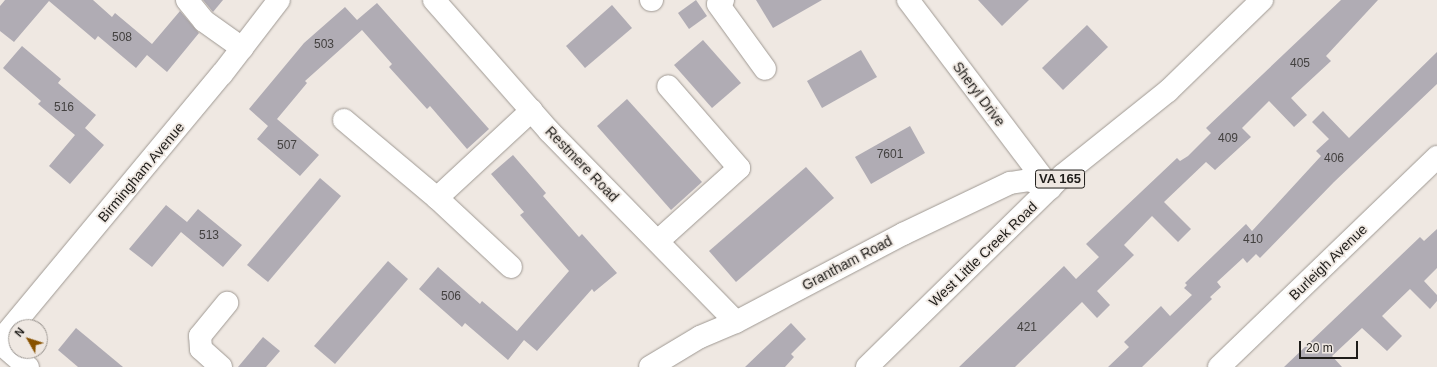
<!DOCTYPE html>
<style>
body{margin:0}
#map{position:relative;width:1437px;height:367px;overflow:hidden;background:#efe8e2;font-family:Helvetica,sans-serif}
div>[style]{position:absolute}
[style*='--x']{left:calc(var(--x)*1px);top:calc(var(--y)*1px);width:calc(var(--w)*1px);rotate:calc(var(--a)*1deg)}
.building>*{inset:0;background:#b0acb4}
.roads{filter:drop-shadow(0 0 1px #9f9993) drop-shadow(0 0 1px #9f9993)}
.minor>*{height:22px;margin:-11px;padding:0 11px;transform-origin:11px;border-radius:11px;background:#fff}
.major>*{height:22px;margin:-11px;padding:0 11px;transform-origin:11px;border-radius:11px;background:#fff}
span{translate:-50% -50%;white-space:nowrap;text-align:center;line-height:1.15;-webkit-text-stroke:3.5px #efe8e2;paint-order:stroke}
.number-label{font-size:12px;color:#434140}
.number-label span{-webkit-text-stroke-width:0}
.shield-label span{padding:1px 3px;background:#efe8e2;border:1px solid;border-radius:3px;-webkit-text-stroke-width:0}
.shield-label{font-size:13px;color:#1f1d1a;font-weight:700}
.street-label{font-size:14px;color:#1f1d1a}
.north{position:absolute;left:8px;top:319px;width:40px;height:40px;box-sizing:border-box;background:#efe8e2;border:1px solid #9c9792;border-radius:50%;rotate:309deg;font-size:11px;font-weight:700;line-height:16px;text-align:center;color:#1f1d1a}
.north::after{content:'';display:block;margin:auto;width:14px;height:18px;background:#885200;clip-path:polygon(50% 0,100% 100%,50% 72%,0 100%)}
.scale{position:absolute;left:1299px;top:341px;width:59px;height:18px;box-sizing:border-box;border:2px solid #1f1d1a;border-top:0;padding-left:5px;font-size:12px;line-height:14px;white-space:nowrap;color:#1f1d1a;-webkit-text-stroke:3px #efe8e2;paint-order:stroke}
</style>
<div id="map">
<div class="building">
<i style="clip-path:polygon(5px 0,93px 0,112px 17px,115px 13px,152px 44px,180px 11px,199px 33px,167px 72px,147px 55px,136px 68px,98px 36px,95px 40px,49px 1px,14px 42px,0 31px,0 6px)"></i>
<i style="clip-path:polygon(203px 0,223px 0,213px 12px)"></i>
<i style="clip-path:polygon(696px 0,707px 16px,689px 29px,678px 13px)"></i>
<i style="clip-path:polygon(756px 0,822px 0,773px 28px)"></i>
<i style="clip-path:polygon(978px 0,1029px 0,1002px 26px)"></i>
<i style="clip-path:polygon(1341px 0,1378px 0,1326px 56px,1331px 61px,1291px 98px,1307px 115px,1294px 127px,1269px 101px,1242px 128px,1251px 137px,1215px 170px,1206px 162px,1164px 202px,1191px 229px,1178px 242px,1152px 216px,1124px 245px,1134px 255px,1097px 291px,1110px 305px,1097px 318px,1082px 302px,1015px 367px,959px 367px,1064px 266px,1076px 279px,1099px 257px,1086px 244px,1177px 158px,1180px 161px,1188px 156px,1211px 133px,1206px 128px)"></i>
<i style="clip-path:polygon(377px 3px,489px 129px,467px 149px,430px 106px,427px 109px,389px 67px,392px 64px,362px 30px,305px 81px,307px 83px,277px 119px,319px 155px,300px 176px,257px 139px,268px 126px,249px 109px,304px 43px,345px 7px,357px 20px)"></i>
<i style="clip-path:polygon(612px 5px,632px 28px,585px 68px,566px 46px)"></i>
<i style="clip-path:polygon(1087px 25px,1108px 47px,1063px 90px,1042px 68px)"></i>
<i style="clip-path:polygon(703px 40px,741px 83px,712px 108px,674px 65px)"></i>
<i style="clip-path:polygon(22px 46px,61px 79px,58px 83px,96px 115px,85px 128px,104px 145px,70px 184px,49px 166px,75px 135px,38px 104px,41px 101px,3px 68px)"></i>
<i style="clip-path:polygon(861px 50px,877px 77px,822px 108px,807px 81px)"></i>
<i style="clip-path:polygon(1437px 52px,1437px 84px,1334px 182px,1260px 258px,1256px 254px,1247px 263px,1243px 258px,1217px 282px,1221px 287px,1210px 297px,1212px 299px,1142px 367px,1108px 367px,1129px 347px,1124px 342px,1161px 306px,1170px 316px,1192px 295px,1184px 288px,1187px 285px,1185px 283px,1246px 224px,1252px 231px,1321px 156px,1316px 151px,1329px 139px,1312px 122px,1323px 111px,1349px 138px)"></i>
<i style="clip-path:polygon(627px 99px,702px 182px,671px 210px,597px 126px)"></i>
<i style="clip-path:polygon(910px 126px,925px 153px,871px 184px,855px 157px)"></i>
<i style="clip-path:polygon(513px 155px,546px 193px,543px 196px,579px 237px,582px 234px,617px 273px,594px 292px,592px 289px,537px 351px,524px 340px,508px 360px,465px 323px,462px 327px,419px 289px,438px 267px,480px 304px,482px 301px,517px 331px,569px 271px,520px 215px,524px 212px,491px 174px)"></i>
<i style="clip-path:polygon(806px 167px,834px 198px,736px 282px,709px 251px)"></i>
<i style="clip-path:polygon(320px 178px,341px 196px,268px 282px,247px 265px)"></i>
<i style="clip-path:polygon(166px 205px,187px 222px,198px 209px,242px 245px,223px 267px,181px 232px,152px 267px,129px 249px)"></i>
<i style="clip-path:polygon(1437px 229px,1437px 268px,1424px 281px,1437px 295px,1437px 301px,1430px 309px,1410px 289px,1382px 316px,1402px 336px,1387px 351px,1362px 328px,1332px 356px,1342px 367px,1284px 367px,1420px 237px,1424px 241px)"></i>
<i style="clip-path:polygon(388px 261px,408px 279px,335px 364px,314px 346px)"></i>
<i style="clip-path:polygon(791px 323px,806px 339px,791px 354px,794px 357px,785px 367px,745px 367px)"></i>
<i style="clip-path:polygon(76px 328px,123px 367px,78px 367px,58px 350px)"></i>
<i style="clip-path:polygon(263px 337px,280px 351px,266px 367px,238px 367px)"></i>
</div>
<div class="roads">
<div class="minor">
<i style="--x:187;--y:0;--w:27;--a:51"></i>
<i style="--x:204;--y:21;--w:47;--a:35.4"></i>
<i style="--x:434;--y:0;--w:174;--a:48.7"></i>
<i style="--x:549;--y:131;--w:267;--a:45.6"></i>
<i style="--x:651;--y:0;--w:1;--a:0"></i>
<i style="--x:723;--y:0;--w:6;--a:141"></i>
<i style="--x:718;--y:4;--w:80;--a:54.1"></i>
<i style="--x:908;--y:0;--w:236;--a:52.9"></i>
<i style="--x:344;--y:120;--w:121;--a:40"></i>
<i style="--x:437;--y:198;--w:101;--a:43"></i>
<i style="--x:437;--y:198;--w:129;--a:-42.8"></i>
<i style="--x:658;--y:241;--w:109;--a:-42"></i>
<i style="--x:739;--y:168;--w:108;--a:-130.9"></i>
<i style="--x:0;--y:341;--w:347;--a:-50.3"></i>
<i style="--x:222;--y:74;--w:93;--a:-52.4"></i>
<i style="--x:0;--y:343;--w:37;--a:41"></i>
<i style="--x:221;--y:367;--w:27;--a:-138"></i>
<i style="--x:201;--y:349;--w:13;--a:-94"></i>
<i style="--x:200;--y:336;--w:43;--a:-50.7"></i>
<i style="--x:650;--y:367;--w:58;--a:-31"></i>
<i style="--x:700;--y:337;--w:39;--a:-23"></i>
<i style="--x:736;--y:322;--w:189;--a:-27.8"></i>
<i style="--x:903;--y:234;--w:119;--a:-25.5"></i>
<i style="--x:1010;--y:183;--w:19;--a:-9"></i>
<i style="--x:1029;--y:180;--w:22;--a:21"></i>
<i style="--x:1219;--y:367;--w:303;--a:-43.9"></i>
</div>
<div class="major">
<i style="--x:867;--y:367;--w:274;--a:-44.4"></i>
<i style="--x:1063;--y:175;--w:134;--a:-38.7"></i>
<i style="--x:1168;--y:91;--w:131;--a:-44.1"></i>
</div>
</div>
<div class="number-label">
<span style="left:122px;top:38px">508</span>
<span style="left:324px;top:45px">503</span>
<span style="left:1300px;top:64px">405</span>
<span style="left:64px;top:108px">516</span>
<span style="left:1228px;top:139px">409</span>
<span style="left:287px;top:146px">507</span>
<span style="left:890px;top:155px">7601</span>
<span style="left:1334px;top:159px">406</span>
<span style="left:209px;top:236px">513</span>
<span style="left:1253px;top:240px">410</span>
<span style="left:451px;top:297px">506</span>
<span style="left:1027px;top:328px">421</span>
</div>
<div class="shield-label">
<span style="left:1060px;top:179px">VA 165</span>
</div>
<div class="street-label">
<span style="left:979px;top:94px;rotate:53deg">Sheryl Drive</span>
<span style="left:582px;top:164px;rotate:46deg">Restmere Road</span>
<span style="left:141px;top:172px;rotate:-50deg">Birmingham Avenue</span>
<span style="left:983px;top:254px;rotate:-44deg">West Little Creek Road</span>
<span style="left:1328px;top:262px;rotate:-44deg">Burleigh Avenue</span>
<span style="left:847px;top:263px;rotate:-28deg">Grantham Road</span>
</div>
<div class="north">N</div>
<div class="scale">20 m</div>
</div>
